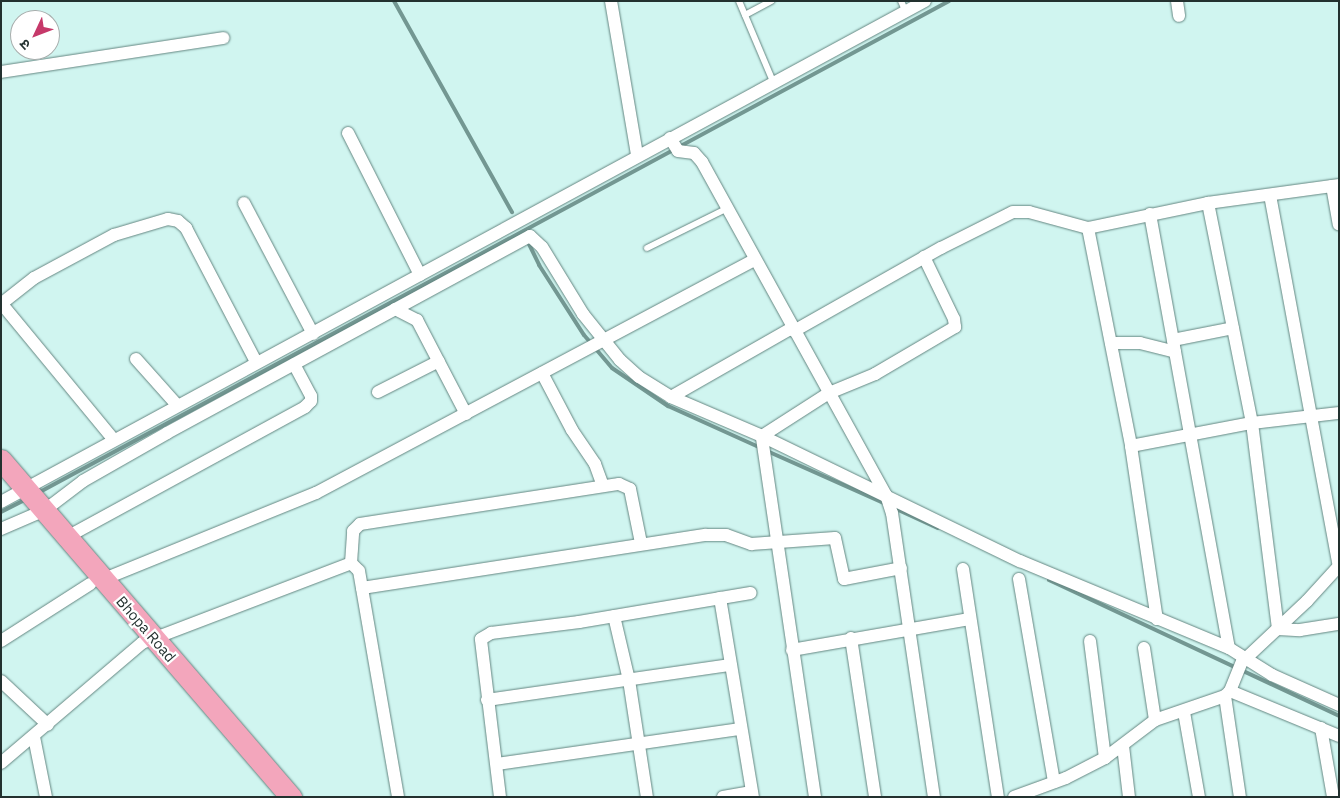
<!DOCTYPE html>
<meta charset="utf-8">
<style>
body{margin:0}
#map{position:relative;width:1340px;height:798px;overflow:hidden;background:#d0f5f0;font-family:"IBM Plex Sans","Noto Sans Devanagari",sans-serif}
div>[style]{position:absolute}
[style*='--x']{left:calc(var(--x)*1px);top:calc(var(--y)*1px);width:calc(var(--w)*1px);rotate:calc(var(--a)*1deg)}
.stream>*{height:4px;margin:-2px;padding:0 2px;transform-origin:2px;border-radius:2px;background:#739792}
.roads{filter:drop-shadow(0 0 1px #648681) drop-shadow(0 0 1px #648681)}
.service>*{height:6px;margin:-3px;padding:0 3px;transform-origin:3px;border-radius:3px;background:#fff}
.minor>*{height:12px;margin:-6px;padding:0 6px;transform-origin:6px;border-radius:6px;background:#fff}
.primary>*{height:21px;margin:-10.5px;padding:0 10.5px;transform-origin:10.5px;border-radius:10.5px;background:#f3a6bc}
span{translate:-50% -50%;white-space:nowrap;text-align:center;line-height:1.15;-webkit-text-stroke:4.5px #fff;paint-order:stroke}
.street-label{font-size:15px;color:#23312f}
.frame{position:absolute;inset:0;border:2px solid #23312f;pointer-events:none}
.north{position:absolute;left:10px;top:10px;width:50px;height:50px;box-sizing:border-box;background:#fff;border:1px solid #a7adac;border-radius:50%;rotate:227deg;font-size:14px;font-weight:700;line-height:20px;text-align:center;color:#23312f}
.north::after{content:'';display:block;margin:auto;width:18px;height:22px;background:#c6396a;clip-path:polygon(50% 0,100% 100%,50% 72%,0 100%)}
</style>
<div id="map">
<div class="stream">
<i style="--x:394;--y:1;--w:242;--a:60.8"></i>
<i style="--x:527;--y:240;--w:28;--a:64"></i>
<i style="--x:539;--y:265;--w:83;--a:57.3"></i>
<i style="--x:584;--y:335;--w:43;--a:49.7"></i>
<i style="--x:612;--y:368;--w:68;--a:34.2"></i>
<i style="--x:668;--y:406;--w:102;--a:24.3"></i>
<i style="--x:767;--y:451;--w:130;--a:24"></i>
<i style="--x:38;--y:493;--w:1035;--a:-28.37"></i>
<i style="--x:894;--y:508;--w:48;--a:24.4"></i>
<i style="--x:1;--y:512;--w:27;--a:-27"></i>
<i style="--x:1049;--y:580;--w:320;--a:25.1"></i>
</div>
<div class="roads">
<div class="service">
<i style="--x:739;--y:1;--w:90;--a:67.1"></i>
<i style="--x:901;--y:1;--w:12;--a:66"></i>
<i style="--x:745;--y:15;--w:30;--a:-28"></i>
<i style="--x:647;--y:248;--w:88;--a:-26.3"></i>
</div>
<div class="minor">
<i style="--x:611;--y:1;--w:156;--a:80.4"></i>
<i style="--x:1177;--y:1;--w:15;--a:82"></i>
<i style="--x:1;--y:72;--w:225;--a:-8.7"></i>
<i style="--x:348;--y:133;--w:159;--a:63.1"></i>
<i style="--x:670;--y:138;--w:15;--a:58"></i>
<i style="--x:678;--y:151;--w:16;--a:7"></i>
<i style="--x:694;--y:153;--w:12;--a:48"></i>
<i style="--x:702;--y:162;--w:380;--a:61.1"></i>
<i style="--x:886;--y:495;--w:19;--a:72"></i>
<i style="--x:892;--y:513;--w:287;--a:81.6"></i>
<i style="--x:1332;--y:186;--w:39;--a:80"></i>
<i style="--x:1270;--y:195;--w:377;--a:79.5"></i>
<i style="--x:244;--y:203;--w:148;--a:62.2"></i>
<i style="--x:1208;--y:203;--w:224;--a:78.7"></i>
<i style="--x:1252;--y:423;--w:208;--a:82.8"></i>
<i style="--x:1278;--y:629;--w:22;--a:3"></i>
<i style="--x:1300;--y:630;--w:39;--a:-9"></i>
<i style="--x:1150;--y:214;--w:441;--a:79.7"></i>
<i style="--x:1088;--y:228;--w:222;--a:78.8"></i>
<i style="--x:1131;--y:446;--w:175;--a:81.5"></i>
<i style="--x:1;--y:303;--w:176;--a:50.5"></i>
<i style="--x:1;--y:304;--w:42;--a:-38.2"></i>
<i style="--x:34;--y:278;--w:91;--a:-28.3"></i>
<i style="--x:114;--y:235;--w:56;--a:-16.5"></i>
<i style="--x:168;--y:219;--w:10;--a:11"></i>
<i style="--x:178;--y:221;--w:11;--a:41"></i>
<i style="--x:186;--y:228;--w:151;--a:62.4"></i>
<i style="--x:395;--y:309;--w:25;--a:27"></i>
<i style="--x:417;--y:320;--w:106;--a:62.5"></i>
<i style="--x:794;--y:331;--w:169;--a:-29.5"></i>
<i style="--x:941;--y:248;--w:80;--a:-26.6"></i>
<i style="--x:1013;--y:212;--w:16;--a:0"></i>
<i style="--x:1029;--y:212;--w:61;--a:15.2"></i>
<i style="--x:1088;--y:228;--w:123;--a:-11.8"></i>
<i style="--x:1208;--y:203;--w:132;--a:-7.8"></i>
<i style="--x:1173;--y:340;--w:61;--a:-11.3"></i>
<i style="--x:1111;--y:343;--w:29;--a:0"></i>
<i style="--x:1140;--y:343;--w:36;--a:14"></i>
<i style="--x:136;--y:359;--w:62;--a:48.3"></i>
<i style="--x:542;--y:373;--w:64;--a:62.2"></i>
<i style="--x:572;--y:430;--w:41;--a:55.9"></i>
<i style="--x:595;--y:464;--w:23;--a:70"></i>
<i style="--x:378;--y:392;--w:68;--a:-26.9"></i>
<i style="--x:671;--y:397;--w:139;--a:-29.7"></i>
<i style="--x:1131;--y:446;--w:123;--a:-10.8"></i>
<i style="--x:1252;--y:423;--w:88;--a:-6.6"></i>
<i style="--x:1;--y:502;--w:1051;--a:-28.47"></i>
<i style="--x:1;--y:529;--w:48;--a:-23.4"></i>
<i style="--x:45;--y:510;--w:48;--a:-37.3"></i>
<i style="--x:83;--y:481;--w:97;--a:-29.7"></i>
<i style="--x:167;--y:433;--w:413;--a:-28.5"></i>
<i style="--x:530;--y:236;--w:16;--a:43"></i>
<i style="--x:542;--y:247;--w:79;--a:58.5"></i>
<i style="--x:583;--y:314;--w:59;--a:51.2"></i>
<i style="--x:620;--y:360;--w:25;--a:42"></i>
<i style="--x:639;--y:377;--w:38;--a:32"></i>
<i style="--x:671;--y:397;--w:99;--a:23.2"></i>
<i style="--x:762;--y:436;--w:287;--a:25.9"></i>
<i style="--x:1020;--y:561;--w:226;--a:22.6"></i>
<i style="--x:1229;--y:648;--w:51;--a:32.1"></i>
<i style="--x:1272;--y:675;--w:73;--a:24.1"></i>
<i style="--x:67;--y:537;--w:271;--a:-28.6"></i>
<i style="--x:305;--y:407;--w:8;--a:-45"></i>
<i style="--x:311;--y:401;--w:5;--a:-90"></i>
<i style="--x:311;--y:396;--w:36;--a:-118"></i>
<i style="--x:351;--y:563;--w:32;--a:-86"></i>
<i style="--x:353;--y:531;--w:10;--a:-45"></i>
<i style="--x:360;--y:524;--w:262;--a:-8.8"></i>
<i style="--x:619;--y:484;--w:12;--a:24"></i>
<i style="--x:630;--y:489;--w:55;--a:78.5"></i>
<i style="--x:963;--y:569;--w:231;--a:81.3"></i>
<i style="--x:104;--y:579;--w:229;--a:-22.1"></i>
<i style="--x:316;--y:493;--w:496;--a:-28"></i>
<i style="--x:1019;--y:579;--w:206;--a:80.2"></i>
<i style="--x:362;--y:588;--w:348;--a:-8.8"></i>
<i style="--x:706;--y:535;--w:20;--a:0"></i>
<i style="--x:726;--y:535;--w:27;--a:20"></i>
<i style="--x:751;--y:544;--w:84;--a:-4.1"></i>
<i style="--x:835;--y:538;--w:42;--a:77.6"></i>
<i style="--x:844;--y:579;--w:58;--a:-10.9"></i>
<i style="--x:720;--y:598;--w:202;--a:80.6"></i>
<i style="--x:614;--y:616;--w:66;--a:76.8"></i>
<i style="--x:629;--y:680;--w:118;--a:81.3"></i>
<i style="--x:851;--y:638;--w:161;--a:81.4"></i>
<i style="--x:1;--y:641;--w:106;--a:-32.6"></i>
<i style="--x:1090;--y:641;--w:118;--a:82.7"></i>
<i style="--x:1144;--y:648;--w:73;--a:81.3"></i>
<i style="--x:792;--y:650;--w:180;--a:-9.9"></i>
<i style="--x:1;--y:681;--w:64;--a:43.1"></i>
<i style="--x:1230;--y:691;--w:118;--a:22.4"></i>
<i style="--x:1225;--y:696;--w:102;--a:81.6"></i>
<i style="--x:487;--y:700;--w:246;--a:-8.2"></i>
<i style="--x:1184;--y:712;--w:86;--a:80"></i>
<i style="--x:1321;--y:728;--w:70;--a:80.1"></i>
<i style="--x:34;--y:737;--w:61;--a:78.7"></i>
<i style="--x:1123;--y:746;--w:51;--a:83.3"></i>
<i style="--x:1;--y:763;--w:185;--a:-40.4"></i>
<i style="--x:142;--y:643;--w:224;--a:-20.9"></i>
<i style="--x:351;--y:563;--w:11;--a:45"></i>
<i style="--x:359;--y:571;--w:229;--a:80.2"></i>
<i style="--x:497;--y:764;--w:246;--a:-8.2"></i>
<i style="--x:500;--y:797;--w:159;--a:-96.9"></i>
<i style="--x:481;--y:639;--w:12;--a:-31"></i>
<i style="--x:491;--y:633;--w:89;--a:-7.1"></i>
<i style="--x:579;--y:622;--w:174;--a:-9.6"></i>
<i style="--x:723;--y:797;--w:29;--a:-10"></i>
<i style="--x:815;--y:797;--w:365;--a:-98.4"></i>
<i style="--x:762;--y:436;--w:80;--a:-32.7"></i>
<i style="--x:829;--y:393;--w:50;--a:-22.4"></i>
<i style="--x:875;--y:374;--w:93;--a:-30.4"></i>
<i style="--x:955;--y:327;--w:8;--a:-97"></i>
<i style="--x:954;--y:319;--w:69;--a:-115.8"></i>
<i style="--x:1014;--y:797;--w:55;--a:-20.1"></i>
<i style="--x:1066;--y:778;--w:44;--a:-27.1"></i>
<i style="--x:1105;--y:758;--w:63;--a:-37.2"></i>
<i style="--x:1155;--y:720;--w:74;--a:-18.9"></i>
<i style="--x:1225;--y:696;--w:7;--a:-45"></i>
<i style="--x:1230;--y:691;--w:31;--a:-68"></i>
<i style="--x:1242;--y:662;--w:89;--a:-43.2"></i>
<i style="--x:1307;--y:601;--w:47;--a:-47.6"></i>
</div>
<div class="primary">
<i style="--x:1;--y:460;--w:445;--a:49.3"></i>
</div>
</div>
<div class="street-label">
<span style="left:146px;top:629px;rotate:49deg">Bhopa Road</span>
</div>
<div class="frame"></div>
<div class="north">उ</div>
</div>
